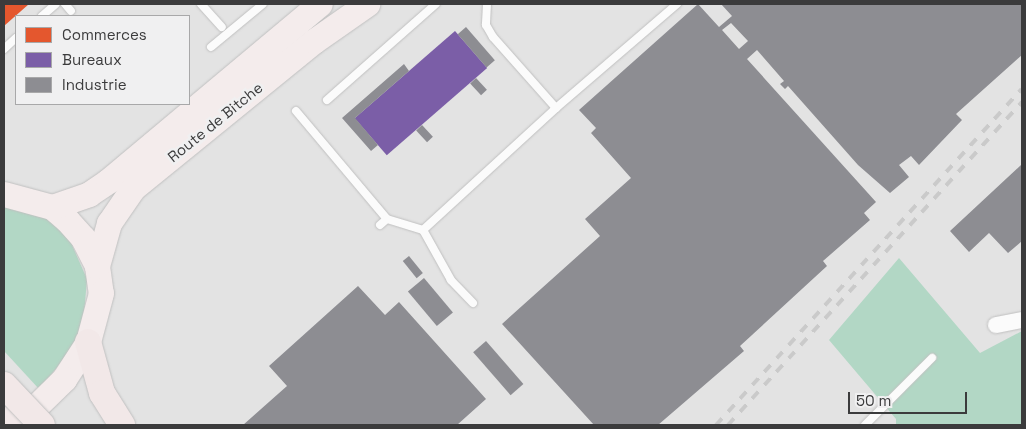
<!DOCTYPE html>
<html>
<head>
<meta charset="utf-8">
<style>
	body { margin:0 }
	#map { position:relative; width:1026px; height:429px; overflow:hidden; background:#e3e3e3; font-family:"Space Grotesk",sans-serif }
	div>[style] { position:absolute }
	.green>* { inset:0; background:#b2d7c5 }
	.shops>* { inset:0; background:#e4572e }
	.offices>* { inset:0; background:#7b5ea7; transform-origin:0 0 }
	.industry>* { inset:0; background:#8d8d92; transform-origin:0 0 }
	.roads { filter:drop-shadow(0 0 1px #c0c0c0) drop-shadow(0 0 1px #c0c0c0) }
	.service>* { height:8px; margin:-4px; padding:0 4px; transform-origin:4px; border-radius:4px; background:#fbfbfb }
	.minor>* { height:16px; margin:-8px; padding:0 8px; transform-origin:8px; border-radius:8px; background:#fbfbfb }
	.primary>* { height:25px; margin:-12.5px; padding:0 12.5px; transform-origin:12.5px; border-radius:12.5px; background:#f4ecec }
	.trunk>* { height:26px; margin:-13px; padding:0 13px; transform-origin:13px; border-radius:13px; background:#f2e8e8 }
	.rail>* { height:4px; margin-top:-2px; transform-origin:0; background:repeating-linear-gradient(90deg,#cacaca 0 9px,transparent 0 18px) }
	.bridges { filter:drop-shadow(0 0 1px #bfbfbf) drop-shadow(0 0 1px #bfbfbf) }
	.trunk-bridge>* { height:26px; margin:-13px; padding:0 13px; transform-origin:13px; border-radius:13px; background:#f2e8e8 }
	span { translate:-50% -50%; white-space:nowrap; text-align:center; line-height:1.15; -webkit-text-stroke:5px #f0f0f1; paint-order:stroke }
	.street-label { font-size:15px; color:#3b3b3c }
	.frame { position:absolute; inset:0; border:5px solid #3b3b3c; pointer-events:none }
	.legend { position:absolute; left:15px; top:15px; width:175px; height:90px; box-sizing:border-box; background:#f0f0f1; border:1px solid #a8a8a9; margin:0; padding:6px 9px; list-style:none; font-size:15px; color:#3b3b3c }
	.legend li { display:flex; align-items:center; gap:10px; height:25px }
	.legend b { width:25px; border:1px solid #a8a8a9 }
	.scale { position:absolute; left:848px; top:392px; width:119px; height:22px; box-sizing:border-box; border:2px solid #3b3b3c; border-top:0; padding-left:6px; font-size:15px; line-height:18px; white-space:nowrap; color:#3b3b3c; -webkit-text-stroke:4px #f0f0f1; paint-order:stroke }
</style>
</head>
<body>
<div id="map">
	<div class="green">
		<i style="clip-path:polygon(4px 203px,50px 219px,69px 238px,87px 279px,83px 327px,69px 353px,39px 389px,4px 351px)"></i>
		<i style="clip-path:polygon(899px 258px,980px 353px,1022px 331px,1022px 425px,896px 425px,896px 419px,829px 340px)"></i>
	</div>
	<div class="shops">
		<i style="clip-path:polygon(4px 4px,29px 4px,4px 26px)"></i>
	</div>
	<div class="offices">
		<i style="left:455px;top:31px;width:49px;height:133px;rotate:49deg"></i>
	</div>
	<div class="industry">
		<i style="clip-path:polygon(evenodd,698px 4px,719px 27px,732px 16px,721px 4px,1022px 4px,1022px 55px,956px 114px,962px 120px,919px 165px,911px 156px,899px 165px,909px 177px,890px 193px,858px 165px,788px 86px,785px 89px,780px 84px,784px 81px,757px 50px,747px 59px,876px 202px,864px 213px,870px 220px,823px 261px,827px 266px,740px 346px,744px 351px,658px 425px,594px 425px,502px 324px,600px 236px,585px 219px,631px 178px,591px 133px,596px 128px,579px 110px,698px 4px,731px 23px,748px 41px,739px 49px,722px 30px,731px 23px)"></i>
		<i style="left:466px;top:27px;width:44px;height:11px;rotate:49deg"></i>
		<i style="clip-path:polygon(404px 64px,409px 71px,355px 118px,378px 145px,371px 151px,342px 118px)"></i>
		<i style="left:476px;top:78px;width:16px;height:8px;rotate:47deg"></i>
		<i style="left:422px;top:125px;width:16px;height:8px;rotate:47deg"></i>
		<i style="clip-path:polygon(1021px 165px,1022px 241px,1008px 253px,989px 233px,969px 252px,950px 231px)"></i>
		<i style="left:409px;top:256px;width:22px;height:8px;rotate:51deg"></i>
		<i style="left:424px;top:278px;width:45px;height:21px;rotate:50deg"></i>
		<i style="clip-path:polygon(358px 286px,385px 315px,399px 302px,486px 399px,457px 425px,243px 425px,287px 386px,269px 366px)"></i>
		<i style="left:486px;top:341px;width:57px;height:17px;rotate:49deg"></i>
	</div>
	<div class="roads">
		<div class="service">
			<i style="left:65px;top:4px;width:9px;rotate:49deg"></i>
			<i style="left:201px;top:4px;width:31px;rotate:48deg"></i>
			<i style="left:487px;top:4px;width:21px;rotate:93deg"></i>
			<i style="left:486px;top:25px;width:14px;rotate:60deg"></i>
			<i style="left:493px;top:37px;width:95px;rotate:48.4deg"></i>
			<i style="left:556px;top:108px;width:160px;rotate:-40.7deg"></i>
			<i style="left:42px;top:16px;width:18px;rotate:-41deg"></i>
			<i style="left:211px;top:47px;width:67px;rotate:-39.6deg"></i>
			<i style="left:4px;top:49px;width:16px;rotate:-43deg"></i>
			<i style="left:327px;top:100px;width:145px;rotate:-41.4deg"></i>
			<i style="left:296px;top:111px;width:141px;rotate:49.9deg"></i>
			<i style="left:380px;top:225px;width:9px;rotate:-41deg"></i>
			<i style="left:387px;top:219px;width:38px;rotate:17deg"></i>
			<i style="left:473px;top:303px;width:32px;rotate:-134deg"></i>
			<i style="left:451px;top:280px;width:57px;rotate:-119.2deg"></i>
			<i style="left:423px;top:230px;width:180px;rotate:-42.5deg"></i>
			<i style="left:865px;top:425px;width:95px;rotate:-45deg"></i>
		</div>
		<div class="minor">
			<i style="left:996px;top:325px;width:26px;rotate:-11deg"></i>
		</div>
		<div class="primary">
			<i style="left:4px;top:194px;width:50px;rotate:15.2deg"></i>
			<i style="left:52px;top:207px;width:20px;rotate:41deg"></i>
			<i style="left:67px;top:220px;width:24px;rotate:48deg"></i>
			<i style="left:83px;top:238px;width:31px;rotate:63deg"></i>
			<i style="left:97px;top:266px;width:27px;rotate:82deg"></i>
			<i style="left:101px;top:293px;width:51px;rotate:104.9deg"></i>
			<i style="left:88px;top:342px;width:44px;rotate:123deg"></i>
			<i style="left:64px;top:379px;width:66px;rotate:135.6deg"></i>
			<i style="left:52px;top:207px;width:39px;rotate:-19deg"></i>
			<i style="left:89px;top:194px;width:23px;rotate:-34deg"></i>
			<i style="left:108px;top:181px;width:276px;rotate:-39.9deg"></i>
			<i style="left:97px;top:266px;width:45px;rotate:-74.4deg"></i>
			<i style="left:109px;top:223px;width:42px;rotate:-55.6deg"></i>
			<i style="left:133px;top:188px;width:233px;rotate:-39.1deg"></i>
			<i style="left:314px;top:41px;width:65px;rotate:-34.9deg"></i>
		</div>
		<div class="trunk">
			<i style="left:88px;top:342px;width:53px;rotate:74.6deg"></i>
			<i style="left:102px;top:393px;width:38px;rotate:58deg"></i>
			<i style="left:4px;top:420px;width:7px;rotate:45deg"></i>
		</div>
	</div>
	<div class="rail">
		<i style="left:716px;top:425px;width:454px;rotate:-47.7deg"></i>
		<i style="left:728px;top:425px;width:437px;rotate:-47.7deg"></i>
	</div>
	<div class="bridges">
		<div class="trunk-bridge">
			<i style="left:4px;top:385px;width:55px;rotate:46.5deg"></i>
		</div>
	</div>
	<div class="street-label">
		<span style="left:215px;top:122px;rotate:-39deg">Route de Bitche</span>
	</div>
	<div class="frame"></div>
	<ul class="legend">
	<li><b style="height:14px;background:#e4572e"></b>Commerces</li>
	<li><b style="height:14px;background:#7b5ea7"></b>Bureaux</li>
	<li><b style="height:14px;background:#8d8d92"></b>Industrie</li>
	</ul>
	<div class="scale">50 m</div>
</div>
</body>
</html>
